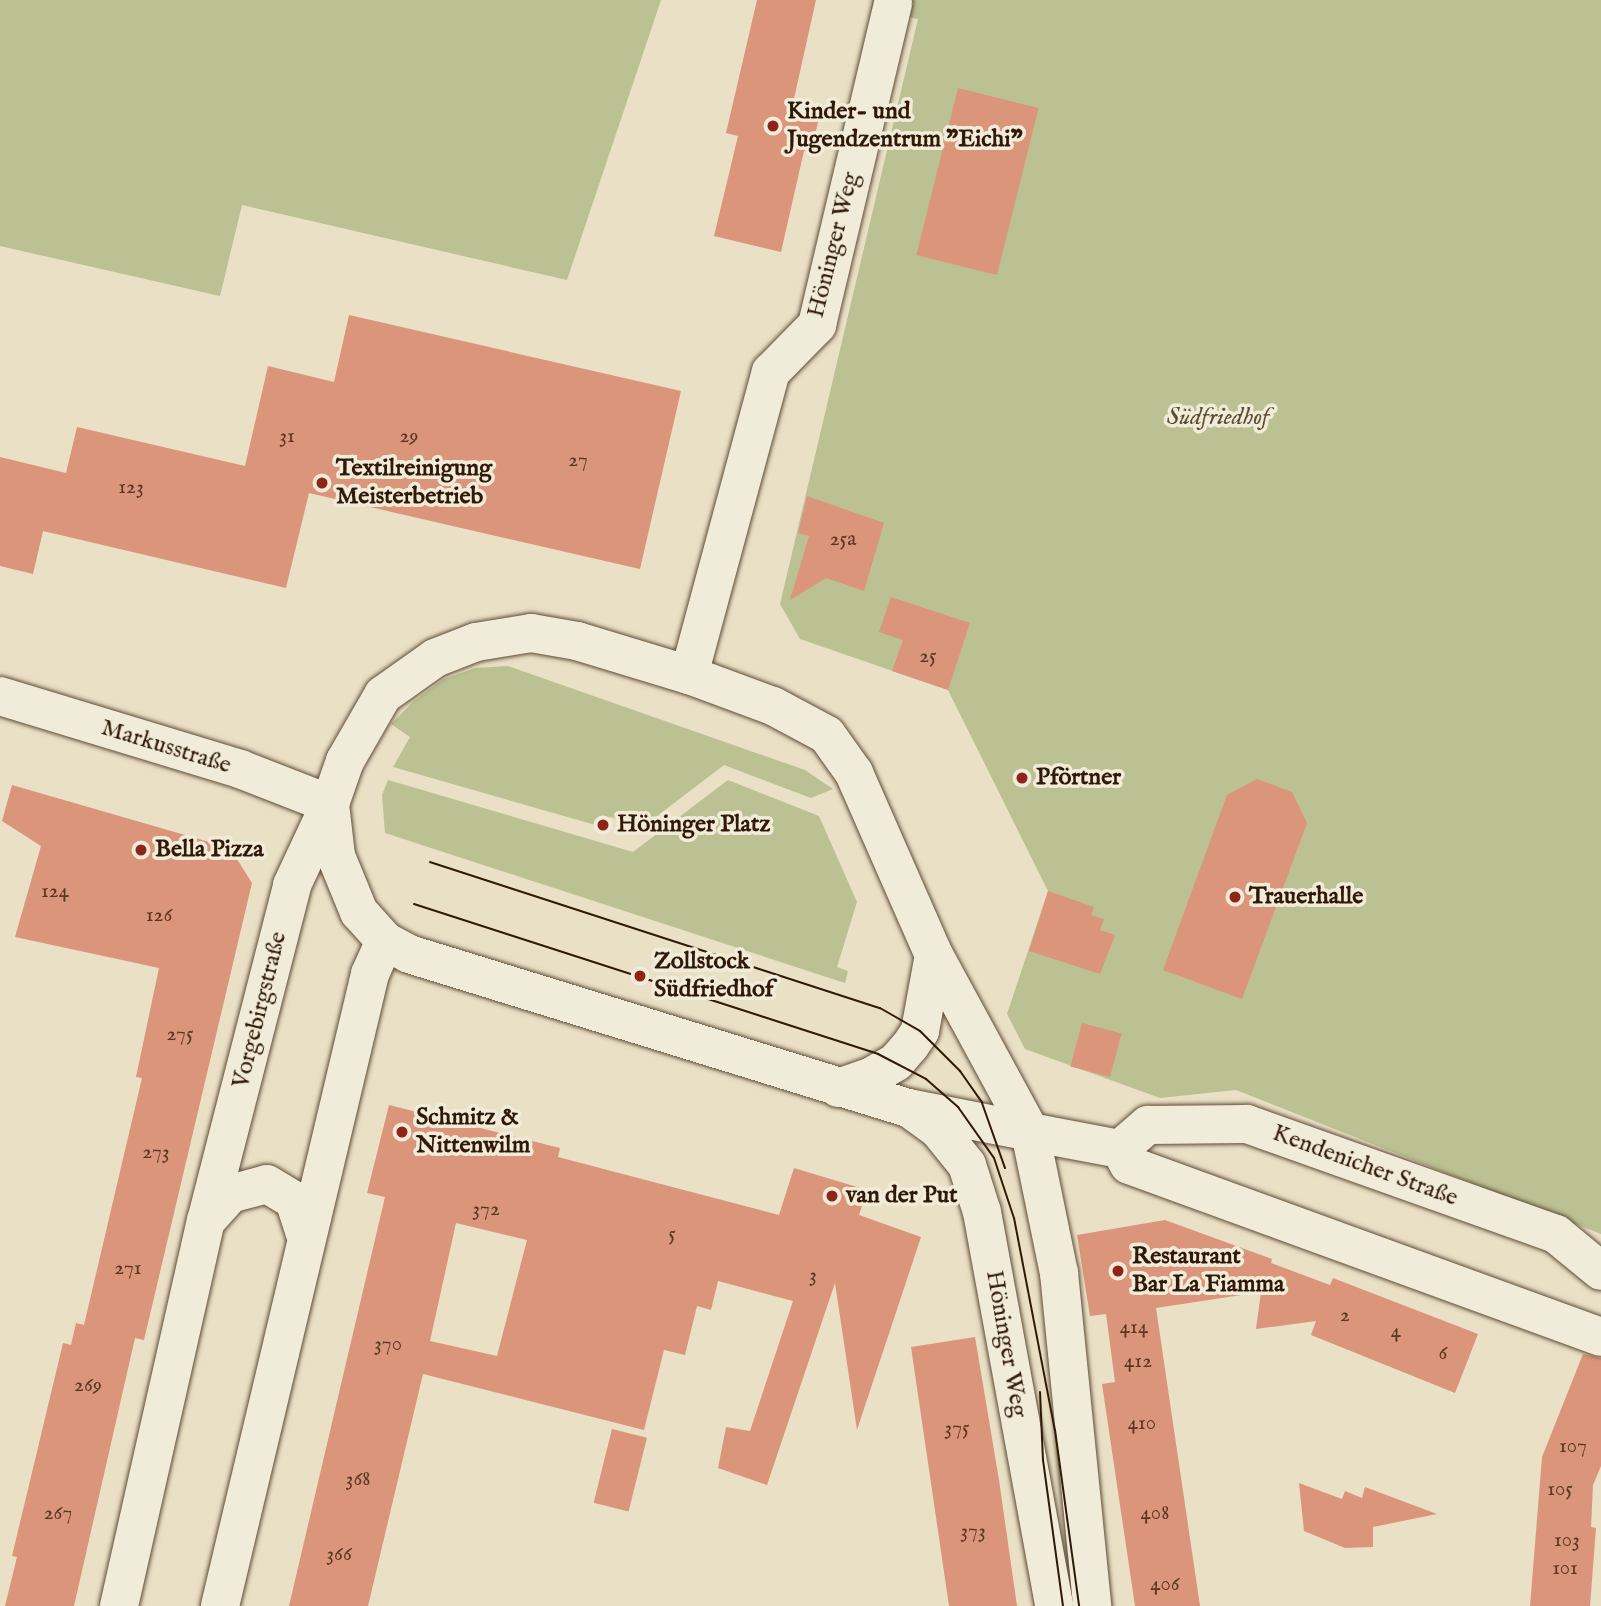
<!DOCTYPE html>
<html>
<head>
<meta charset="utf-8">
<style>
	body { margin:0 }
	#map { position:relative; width:1601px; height:1606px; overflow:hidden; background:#e9e0c6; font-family:"IM FELL English",serif }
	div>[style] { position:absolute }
	.green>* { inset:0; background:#bbc192 }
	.building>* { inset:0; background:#da957a; transform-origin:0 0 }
	.roads { filter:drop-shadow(0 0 2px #5f4b36) drop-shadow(0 0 2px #5f4b36) }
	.minor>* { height:38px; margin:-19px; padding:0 19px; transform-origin:19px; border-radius:19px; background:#f1ebda }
	.tertiary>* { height:38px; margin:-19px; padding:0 19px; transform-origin:19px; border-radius:19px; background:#f1ebda }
	.tram>* { height:2px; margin:-1px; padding:0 1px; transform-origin:1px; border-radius:1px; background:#311906 }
	.dots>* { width:19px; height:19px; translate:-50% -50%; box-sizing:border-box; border:4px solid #f1ebda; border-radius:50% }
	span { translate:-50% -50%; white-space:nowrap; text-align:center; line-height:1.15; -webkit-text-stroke:7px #f1ebda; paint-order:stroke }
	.number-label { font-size:21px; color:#5b3823 }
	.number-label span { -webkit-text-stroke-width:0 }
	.poi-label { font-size:24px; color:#311906; font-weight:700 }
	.left { translate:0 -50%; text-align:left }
	.street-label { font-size:24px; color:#311906 }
	.park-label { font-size:24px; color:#5a4b30; font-style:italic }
</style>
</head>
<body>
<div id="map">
	<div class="green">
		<i style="clip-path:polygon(0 0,661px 0,567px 280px,242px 205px,220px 296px,0 246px)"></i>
		<i style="clip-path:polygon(873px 0,1601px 0,1601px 1234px,1236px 1090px,1160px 1098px,1025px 1049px,1007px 1014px,1048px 891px,948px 690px,800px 639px,780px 604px,918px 19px,871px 9px)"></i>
		<i style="clip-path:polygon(508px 666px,805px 770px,833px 789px,811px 798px,724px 765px,644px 826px,610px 817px,599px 826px,393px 767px,410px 737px,391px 724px,415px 700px,444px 679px,475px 668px)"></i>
		<i style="clip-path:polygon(388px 780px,633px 852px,728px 780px,819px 816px,857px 902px,837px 967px,848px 971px,845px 983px,385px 833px,382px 795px)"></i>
	</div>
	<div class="building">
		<i style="clip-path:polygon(757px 0,816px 0,791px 112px,819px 118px,811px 152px,804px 151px,781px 252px,714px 236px,738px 136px,726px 133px)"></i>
		<i style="left:958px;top:88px;width:83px;height:172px;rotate:14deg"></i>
		<i style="clip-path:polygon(349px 315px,681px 391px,640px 569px,309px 493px,286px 588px,43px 531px,33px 574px,0 566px,0 457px,66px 473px,77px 427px,245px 466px,268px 366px,334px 382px)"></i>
		<i style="clip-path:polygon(807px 496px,884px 523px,864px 591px,826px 578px,790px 600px,809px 536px,798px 533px)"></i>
		<i style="clip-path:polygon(891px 597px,970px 623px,948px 690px,892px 671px,903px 640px,879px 632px)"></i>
		<i style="clip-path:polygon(1257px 779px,1292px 792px,1307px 823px,1242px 999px,1163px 970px,1227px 795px)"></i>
		<i style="clip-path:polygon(12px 785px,230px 848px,252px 883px,144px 1340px,135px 1338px,74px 1606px,5px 1606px,17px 1557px,12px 1556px,63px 1343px,71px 1345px,76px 1323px,84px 1325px,142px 1078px,136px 1077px,159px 968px,15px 937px,41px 846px,2px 821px)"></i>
		<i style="clip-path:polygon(1048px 891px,1094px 907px,1091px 915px,1104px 919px,1100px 930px,1115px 935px,1100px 974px,1029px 951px)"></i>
		<i style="left:1082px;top:1023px;width:41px;height:45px;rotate:15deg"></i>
		<i style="clip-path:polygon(evenodd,389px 1105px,560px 1148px,558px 1157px,779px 1215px,794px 1168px,867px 1190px,859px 1215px,921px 1237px,857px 1430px,835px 1283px,767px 1485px,718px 1468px,726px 1427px,750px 1431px,793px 1301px,718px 1281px,711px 1310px,697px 1306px,685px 1355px,664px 1350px,644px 1430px,423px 1374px,368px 1606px,289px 1606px,385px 1197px,367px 1193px,389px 1105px,456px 1223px,527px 1240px,497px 1356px,430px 1341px,456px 1223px)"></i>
		<i style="clip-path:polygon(1165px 1220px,1272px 1259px,1271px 1263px,1330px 1285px,1333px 1278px,1478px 1334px,1455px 1393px,1311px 1335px,1316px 1321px,1256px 1329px,1261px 1292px,1156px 1308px,1200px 1606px,1135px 1606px,1102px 1384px,1115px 1382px,1106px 1314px,1090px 1316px,1077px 1235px)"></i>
		<i style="clip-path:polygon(975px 1337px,999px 1480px,1017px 1606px,949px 1606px,911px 1347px)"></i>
		<i style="clip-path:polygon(1583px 1354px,1601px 1358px,1601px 1466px,1593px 1485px,1591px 1527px,1596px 1528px,1590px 1606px,1530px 1606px,1542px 1457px)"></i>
		<i style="left:612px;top:1429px;width:36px;height:76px;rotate:14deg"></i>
		<i style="clip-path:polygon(1299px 1483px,1342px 1499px,1345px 1491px,1362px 1498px,1365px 1487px,1437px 1514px,1373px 1527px,1373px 1547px,1345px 1548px,1304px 1531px)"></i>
	</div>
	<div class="roads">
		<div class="minor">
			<i style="left:689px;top:675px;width:314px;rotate:-74.9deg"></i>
			<i style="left:771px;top:372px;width:66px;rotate:-45.6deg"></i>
			<i style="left:817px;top:325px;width:331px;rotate:-76.7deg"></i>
			<i style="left:1030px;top:1132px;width:92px;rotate:10.7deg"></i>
			<i style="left:1120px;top:1149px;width:37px;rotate:-41deg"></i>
			<i style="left:1148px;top:1125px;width:99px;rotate:-0.6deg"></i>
			<i style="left:1247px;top:1124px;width:328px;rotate:19.6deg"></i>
			<i style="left:1556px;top:1234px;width:58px;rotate:39.4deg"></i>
			<i style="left:1120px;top:1149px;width:18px;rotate:61deg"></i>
			<i style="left:1129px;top:1165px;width:502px;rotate:20.02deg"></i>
		</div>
		<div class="tertiary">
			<i style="left:0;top:696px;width:251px;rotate:16.9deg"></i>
			<i style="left:240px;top:769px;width:97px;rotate:21.3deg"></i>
			<i style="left:330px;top:804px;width:52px;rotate:83.4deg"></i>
			<i style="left:336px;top:856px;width:61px;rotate:67.7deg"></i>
			<i style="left:359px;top:912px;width:39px;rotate:48deg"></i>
			<i style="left:385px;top:941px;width:27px;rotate:28deg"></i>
			<i style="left:409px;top:954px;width:522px;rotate:17.15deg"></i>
			<i style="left:908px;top:1108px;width:124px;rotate:11.1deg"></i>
			<i style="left:838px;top:1088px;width:36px;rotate:-19deg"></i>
			<i style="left:872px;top:1076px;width:28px;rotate:-30deg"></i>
			<i style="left:896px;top:1062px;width:21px;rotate:-49deg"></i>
			<i style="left:910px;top:1046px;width:18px;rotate:-56deg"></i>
			<i style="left:920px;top:1031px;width:77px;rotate:-79.6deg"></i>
			<i style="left:910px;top:1109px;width:34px;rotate:36deg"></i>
			<i style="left:938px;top:1129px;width:46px;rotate:51.1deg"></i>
			<i style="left:967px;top:1165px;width:49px;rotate:72.3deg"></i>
			<i style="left:982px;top:1212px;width:401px;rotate:79.6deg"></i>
			<i style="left:206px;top:1221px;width:36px;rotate:-48deg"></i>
			<i style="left:230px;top:1194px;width:38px;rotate:-15deg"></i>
			<i style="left:267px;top:1184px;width:31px;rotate:31deg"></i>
			<i style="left:294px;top:1200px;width:38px;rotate:72deg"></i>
			<i style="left:119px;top:1606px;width:395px;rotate:-77.3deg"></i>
			<i style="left:206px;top:1221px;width:347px;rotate:-75.6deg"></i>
			<i style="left:292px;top:885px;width:89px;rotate:-64.9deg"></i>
			<i style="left:330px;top:804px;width:46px;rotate:-70.8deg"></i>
			<i style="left:345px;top:761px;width:76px;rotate:-60.1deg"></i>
			<i style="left:383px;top:695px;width:64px;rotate:-35.4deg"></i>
			<i style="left:435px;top:658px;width:44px;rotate:-21.3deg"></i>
			<i style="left:476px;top:642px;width:56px;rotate:-9.3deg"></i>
			<i style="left:531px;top:633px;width:47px;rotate:9.9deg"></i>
			<i style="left:577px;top:641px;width:117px;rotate:16.9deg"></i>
			<i style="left:689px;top:675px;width:90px;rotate:20.3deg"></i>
			<i style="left:773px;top:706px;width:61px;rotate:28.2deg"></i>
			<i style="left:827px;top:735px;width:47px;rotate:54.6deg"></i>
			<i style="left:854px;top:773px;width:199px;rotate:66.3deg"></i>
			<i style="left:934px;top:955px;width:201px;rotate:61.5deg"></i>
			<i style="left:1030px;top:1132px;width:144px;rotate:78.4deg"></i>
			<i style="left:1059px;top:1273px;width:335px;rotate:84.3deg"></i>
			<i style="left:220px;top:1606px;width:650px;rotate:-76.65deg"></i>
			<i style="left:370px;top:974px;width:36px;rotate:-66deg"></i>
		</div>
	</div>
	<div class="tram">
		<i style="left:430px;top:862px;width:473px;rotate:18deg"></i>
		<i style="left:880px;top:1008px;width:46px;rotate:29.9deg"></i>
		<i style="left:920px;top:1031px;width:57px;rotate:45deg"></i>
		<i style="left:960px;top:1071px;width:39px;rotate:55deg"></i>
		<i style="left:982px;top:1103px;width:69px;rotate:70.5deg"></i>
		<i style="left:414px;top:904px;width:488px;rotate:17.9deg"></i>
		<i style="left:878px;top:1054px;width:54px;rotate:27.5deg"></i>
		<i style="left:926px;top:1079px;width:43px;rotate:41.2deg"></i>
		<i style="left:958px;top:1107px;width:62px;rotate:54.8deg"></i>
		<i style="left:994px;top:1158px;width:63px;rotate:71.6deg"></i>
		<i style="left:1014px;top:1218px;width:216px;rotate:79.1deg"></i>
		<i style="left:1055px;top:1430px;width:178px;rotate:82.2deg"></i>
		<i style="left:1040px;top:1392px;width:68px;rotate:87.5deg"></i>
		<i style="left:1043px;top:1460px;width:147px;rotate:82.2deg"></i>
	</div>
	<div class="dots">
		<i style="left:773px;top:126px;background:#8f2418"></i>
		<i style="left:322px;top:483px;background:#8f2418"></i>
		<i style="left:1022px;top:778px;background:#8f2418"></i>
		<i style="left:603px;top:825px;background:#8f2418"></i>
		<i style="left:141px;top:850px;background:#8f2418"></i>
		<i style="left:1235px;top:897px;background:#8f2418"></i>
		<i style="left:640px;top:976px;background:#8f2418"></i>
		<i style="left:402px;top:1132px;background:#8f2418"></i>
		<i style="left:832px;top:1196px;background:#8f2418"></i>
		<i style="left:1118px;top:1271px;background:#8f2418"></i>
	</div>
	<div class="number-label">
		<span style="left:287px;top:437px">31</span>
		<span style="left:409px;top:437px">29</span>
		<span style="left:578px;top:461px">27</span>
		<span style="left:131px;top:488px">123</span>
		<span style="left:843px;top:540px">25a</span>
		<span style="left:928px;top:657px">25</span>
		<span style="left:55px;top:892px">124</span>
		<span style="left:159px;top:916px">126</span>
		<span style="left:180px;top:1035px">275</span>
		<span style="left:156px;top:1153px">273</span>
		<span style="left:486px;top:1210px">372</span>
		<span style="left:672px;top:1235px">5</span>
		<span style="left:128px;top:1269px">271</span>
		<span style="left:813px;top:1276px">3</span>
		<span style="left:1345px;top:1316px">2</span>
		<span style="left:1134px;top:1328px">414</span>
		<span style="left:1396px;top:1332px">4</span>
		<span style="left:388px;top:1345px">370</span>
		<span style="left:1443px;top:1354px">6</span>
		<span style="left:1138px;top:1362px">412</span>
		<span style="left:88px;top:1386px">269</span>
		<span style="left:1142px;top:1424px">410</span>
		<span style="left:957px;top:1429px">375</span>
		<span style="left:1573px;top:1447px">107</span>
		<span style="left:358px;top:1480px">368</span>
		<span style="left:1560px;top:1490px">105</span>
		<span style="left:58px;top:1514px">267</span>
		<span style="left:1155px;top:1514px">408</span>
		<span style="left:973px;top:1532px">373</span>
		<span style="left:1567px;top:1541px">103</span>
		<span style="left:339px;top:1555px">366</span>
		<span style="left:1565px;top:1569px">101</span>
		<span style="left:1165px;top:1585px">406</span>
	</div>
	<div class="poi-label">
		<span class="left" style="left:787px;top:126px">Kinder- und<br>Jugendzentrum "Eichi"</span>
		<span class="left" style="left:336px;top:483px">Textilreinigung<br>Meisterbetrieb</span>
		<span class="left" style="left:1036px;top:778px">Pförtner</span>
		<span class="left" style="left:617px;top:825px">Höninger Platz</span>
		<span class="left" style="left:155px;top:850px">Bella Pizza</span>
		<span class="left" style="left:1249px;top:897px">Trauerhalle</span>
		<span class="left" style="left:654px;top:976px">Zollstock<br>Südfriedhof</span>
		<span class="left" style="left:416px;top:1132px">Schmitz &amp;<br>Nittenwilm</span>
		<span class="left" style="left:846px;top:1196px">van der Put</span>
		<span class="left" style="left:1132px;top:1271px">Restaurant<br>Bar La Fiamma</span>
	</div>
	<div class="street-label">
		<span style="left:834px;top:245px;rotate:-76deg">Höninger Weg</span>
		<span style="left:166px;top:747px;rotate:17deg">Markusstraße</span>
		<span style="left:260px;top:1010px;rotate:-76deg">Vorgebirgstraße</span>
		<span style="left:1365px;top:1166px;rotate:20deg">Kendenicher Straße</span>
		<span style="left:1006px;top:1344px;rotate:80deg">Höninger Weg</span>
	</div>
	<div class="park-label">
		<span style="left:1218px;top:418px">Südfriedhof</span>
	</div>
</div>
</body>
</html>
